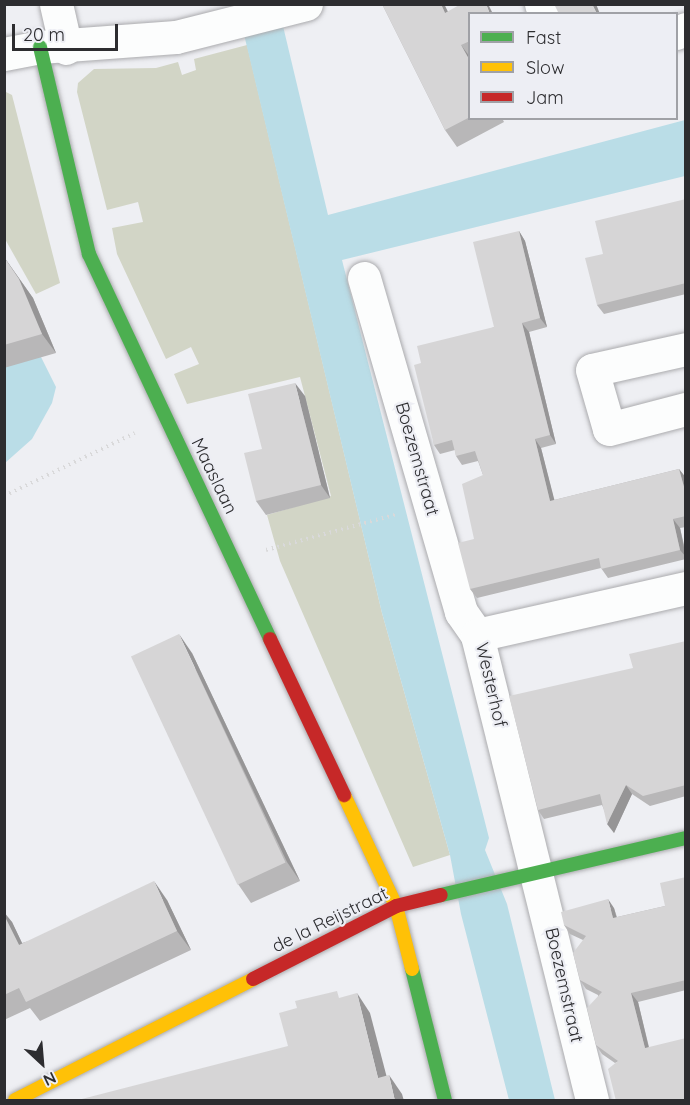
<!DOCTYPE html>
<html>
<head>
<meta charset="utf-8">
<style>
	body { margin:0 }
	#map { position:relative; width:690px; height:1105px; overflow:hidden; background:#eeeff3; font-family:Quicksand,sans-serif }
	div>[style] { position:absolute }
	.green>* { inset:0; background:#d2d5c6 }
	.water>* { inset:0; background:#badde7 }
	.path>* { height:4px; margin-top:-2px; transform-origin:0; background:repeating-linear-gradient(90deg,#d9d9da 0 1.5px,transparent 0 6px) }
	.roads { filter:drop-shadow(0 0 2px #ababae) drop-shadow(0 0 2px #ababae) }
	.street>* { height:33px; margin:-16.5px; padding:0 16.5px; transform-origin:16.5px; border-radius:16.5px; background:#fcfdfd }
	.fast>* { height:14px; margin:-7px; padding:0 7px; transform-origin:7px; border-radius:7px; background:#4caf50 }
	.slow>* { height:14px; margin:-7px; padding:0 7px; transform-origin:7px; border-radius:7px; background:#ffc107 }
	.jam>* { height:14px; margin:-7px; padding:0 7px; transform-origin:7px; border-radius:7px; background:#c62828 }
	.wall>* { inset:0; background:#b8b7b8 }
	.shaded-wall>* { inset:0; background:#969596 }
	.building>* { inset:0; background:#d6d5d6; transform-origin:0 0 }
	span { translate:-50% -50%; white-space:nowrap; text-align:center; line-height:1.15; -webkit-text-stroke:4.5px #edeef4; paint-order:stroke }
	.street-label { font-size:18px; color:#2d2d30 }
	.frame { position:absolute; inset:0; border:6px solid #2d2d30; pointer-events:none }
	.legend { position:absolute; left:468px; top:12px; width:210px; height:108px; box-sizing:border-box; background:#edeef4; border:2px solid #a0a1a6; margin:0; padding:8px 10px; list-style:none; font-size:18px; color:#2d2d30 }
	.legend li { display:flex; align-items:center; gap:12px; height:30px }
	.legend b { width:30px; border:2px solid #a0a1a6 }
	.north { position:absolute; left:12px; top:1033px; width:60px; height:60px; -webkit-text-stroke:4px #edeef4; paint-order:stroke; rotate:154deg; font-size:16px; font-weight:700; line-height:24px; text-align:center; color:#2d2d30 }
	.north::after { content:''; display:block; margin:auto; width:21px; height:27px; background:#2d2d30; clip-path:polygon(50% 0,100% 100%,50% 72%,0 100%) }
	.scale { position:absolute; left:12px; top:24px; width:106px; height:27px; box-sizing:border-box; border:3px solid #2d2d30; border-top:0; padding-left:8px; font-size:18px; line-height:21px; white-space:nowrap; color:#2d2d30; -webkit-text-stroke:4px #edeef4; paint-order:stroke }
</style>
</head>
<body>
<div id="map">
	<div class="green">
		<i style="clip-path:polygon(247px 45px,382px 613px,450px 855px,413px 867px,280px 561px,267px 515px,331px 496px,300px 377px,187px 404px,174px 374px,199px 364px,191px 347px,166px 359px,117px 254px,112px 228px,143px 222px,138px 202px,107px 210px,77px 92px,78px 83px,94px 69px,156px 68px,178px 62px,182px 75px,196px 70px,194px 59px)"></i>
		<i style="clip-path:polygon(4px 91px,12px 95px,60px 283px,36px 294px,5px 239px)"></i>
	</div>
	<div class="water">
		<i style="clip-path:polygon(237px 5px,278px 5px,328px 215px,685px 120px,685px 176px,342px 260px,489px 838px,485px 850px,507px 904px,555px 1100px,509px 1100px,461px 914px,450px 855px,382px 613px)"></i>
		<i style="clip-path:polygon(34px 343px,56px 387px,52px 403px,32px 439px,5px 463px,4px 347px)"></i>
	</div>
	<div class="path">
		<i style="left:4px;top:496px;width:145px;rotate:-25.7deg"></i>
		<i style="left:266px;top:550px;width:137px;rotate:-15.3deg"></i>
	</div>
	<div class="roads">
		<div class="street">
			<i style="left:56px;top:4px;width:45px;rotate:77.2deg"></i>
			<i style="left:541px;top:4px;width:11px;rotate:68deg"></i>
			<i style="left:676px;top:33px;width:11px;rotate:-22deg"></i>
			<i style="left:4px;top:54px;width:37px;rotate:-11deg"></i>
			<i style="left:40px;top:47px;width:136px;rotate:-4.2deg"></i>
			<i style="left:176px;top:37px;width:134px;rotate:-14.2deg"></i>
			<i style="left:364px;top:278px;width:348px;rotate:73.8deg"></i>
			<i style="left:461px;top:612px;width:28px;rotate:55deg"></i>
			<i style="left:686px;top:349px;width:96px;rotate:167.4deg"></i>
			<i style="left:592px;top:370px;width:61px;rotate:73.9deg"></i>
			<i style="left:609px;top:429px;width:80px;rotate:-14.6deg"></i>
			<i style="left:592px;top:1100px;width:479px;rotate:-103.9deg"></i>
			<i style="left:477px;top:635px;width:214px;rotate:-12.7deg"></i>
		</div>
		<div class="fast">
			<i style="left:40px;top:47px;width:213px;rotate:76.7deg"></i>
			<i style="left:89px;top:254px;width:425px;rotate:64.8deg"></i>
			<i style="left:441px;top:895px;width:252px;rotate:-13.1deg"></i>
			<i style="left:412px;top:969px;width:135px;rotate:75.9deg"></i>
		</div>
		<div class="slow">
			<i style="left:344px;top:795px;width:123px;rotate:64.9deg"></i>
			<i style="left:396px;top:906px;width:65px;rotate:75.7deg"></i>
			<i style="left:15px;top:1100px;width:267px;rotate:-26.9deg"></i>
		</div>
		<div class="jam">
			<i style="left:270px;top:639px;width:173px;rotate:64.6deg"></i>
			<i style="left:253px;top:979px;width:161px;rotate:-27deg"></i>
			<i style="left:396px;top:906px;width:46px;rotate:-13.7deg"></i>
		</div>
	</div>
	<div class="wall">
		<i style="clip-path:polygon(382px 4px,444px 4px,448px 12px,492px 11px,470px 14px,470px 118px,502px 118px,504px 122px,457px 147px,445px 130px)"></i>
		<i style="clip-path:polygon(686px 199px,686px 294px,604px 314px,597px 305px,603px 254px)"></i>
		<i style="clip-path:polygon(519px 231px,525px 241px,547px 327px,529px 332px,556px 444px,541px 448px,554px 500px,679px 469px,686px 478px,686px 527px,680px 528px,686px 553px,686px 559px,608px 578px,601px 568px,477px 598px,470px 589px,474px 539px,483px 475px,478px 461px,462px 465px,456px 456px,455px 450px,440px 454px,434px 445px,421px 363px,494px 327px)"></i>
		<i style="clip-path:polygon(4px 257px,33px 298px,56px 353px,4px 368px)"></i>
		<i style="clip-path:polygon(305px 396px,330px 498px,266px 515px,256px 501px,262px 449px)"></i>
		<i style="clip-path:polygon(686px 641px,686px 796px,650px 806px,632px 794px,614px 833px,602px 805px,544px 819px,538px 810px)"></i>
		<i style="clip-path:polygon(192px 653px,300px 881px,251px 903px,238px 884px)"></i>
		<i style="clip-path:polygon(686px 877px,686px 990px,638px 1002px,649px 1047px,615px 1063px,602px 1054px,596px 1045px,598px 995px,586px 989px,580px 980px,583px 940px,570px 934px,564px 925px,614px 908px,617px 917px,665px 906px)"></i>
		<i style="clip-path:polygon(167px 900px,191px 950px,40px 1021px,30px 1008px,4px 1020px,4px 915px,12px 922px,22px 943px)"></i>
	</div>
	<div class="shaded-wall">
		<i style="clip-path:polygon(441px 4px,444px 4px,457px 30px,445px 13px)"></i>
		<i style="clip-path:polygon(486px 4px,488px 4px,493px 14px,490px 14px)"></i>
		<i style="clip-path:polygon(592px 4px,596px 4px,600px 14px,597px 14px)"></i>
		<i style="clip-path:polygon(461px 45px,470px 57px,470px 61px)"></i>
		<i style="clip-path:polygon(519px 231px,525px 241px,547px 327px,540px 318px)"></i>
		<i style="clip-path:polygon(4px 257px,33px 298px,56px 353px,42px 334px)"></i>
		<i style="clip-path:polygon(522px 323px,529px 332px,556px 444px,550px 435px)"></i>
		<i style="clip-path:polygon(295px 383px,305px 396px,330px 498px,321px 485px)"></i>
		<i style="clip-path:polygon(535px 439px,541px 448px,557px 510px,550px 501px)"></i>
		<i style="clip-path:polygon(679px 469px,686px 478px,686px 494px)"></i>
		<i style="clip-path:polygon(673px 519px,680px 528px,686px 557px,680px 550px)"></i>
		<i style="clip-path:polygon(179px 634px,192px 653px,300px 881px,287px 862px)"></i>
		<i style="clip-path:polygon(626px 785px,632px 794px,614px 833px,607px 824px)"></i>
		<i style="clip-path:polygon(154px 881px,167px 900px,191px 950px,177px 931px)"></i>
		<i style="clip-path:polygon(608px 899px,614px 908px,619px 927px,613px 918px)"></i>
		<i style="clip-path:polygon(4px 912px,12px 922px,32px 964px,19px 945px,4px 915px)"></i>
		<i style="clip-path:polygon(357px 993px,370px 1013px,392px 1097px,378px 1078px)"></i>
		<i style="clip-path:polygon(631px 993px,638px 1002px,651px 1057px,645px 1048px)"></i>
		<i style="clip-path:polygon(389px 1075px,402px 1094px,404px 1101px,395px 1101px)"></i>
	</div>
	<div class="building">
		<i style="clip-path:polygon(382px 4px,441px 4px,445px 13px,461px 4px,486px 4px,490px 14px,470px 14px,470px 41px,461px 45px,470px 61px,470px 117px,445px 130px)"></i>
		<i style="clip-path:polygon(554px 4px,592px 4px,597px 14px,559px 14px)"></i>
		<i style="clip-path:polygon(686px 199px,686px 283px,597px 305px,585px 258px,603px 254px,595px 221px)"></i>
		<i style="clip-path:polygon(519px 231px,540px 318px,522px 323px,550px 435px,535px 439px,550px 501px,679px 469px,686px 494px,686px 516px,673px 519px,680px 550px,601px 569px,599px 558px,470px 589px,458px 543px,474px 539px,462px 484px,483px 475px,475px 451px,456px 456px,452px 440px,434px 445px,414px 365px,421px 363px,417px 346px,494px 327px,473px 242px)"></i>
		<i style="clip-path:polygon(4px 257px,19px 279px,42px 334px,4px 345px)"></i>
		<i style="clip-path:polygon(295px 383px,321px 485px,256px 501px,244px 453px,262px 449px,248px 394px)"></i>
		<i style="left:179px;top:634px;width:252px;height:53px;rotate:65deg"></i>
		<i style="clip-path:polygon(686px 641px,686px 785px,643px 796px,626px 785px,607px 824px,600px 794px,538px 810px,509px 696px,633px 668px,629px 654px)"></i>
		<i style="clip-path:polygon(686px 877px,686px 980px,631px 993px,645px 1048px,686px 1038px,686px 1101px,616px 1101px,608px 1069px,618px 1061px,596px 1045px,587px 1008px,602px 992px,580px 980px,573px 953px,586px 936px,564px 925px,561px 912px,608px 899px,613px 918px,665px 906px,660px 883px)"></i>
		<i style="clip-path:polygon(154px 881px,177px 931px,26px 1002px,19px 988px,4px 995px,4px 915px,19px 945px)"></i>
		<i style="clip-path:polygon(337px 991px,339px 998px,357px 993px,378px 1078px,389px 1075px,395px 1101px,74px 1101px,288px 1046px,279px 1013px,297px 1008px,295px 1001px)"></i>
	</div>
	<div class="street-label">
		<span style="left:417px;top:459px;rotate:74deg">Boezemstraat</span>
		<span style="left:214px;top:476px;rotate:64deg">Maaslaan</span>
		<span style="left:491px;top:685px;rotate:77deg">Westerhof</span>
		<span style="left:330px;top:920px;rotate:-26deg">de la Reijstraat</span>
		<span style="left:564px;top:985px;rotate:77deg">Boezemstraat</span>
	</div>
	<div class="frame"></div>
	<ul class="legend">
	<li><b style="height:8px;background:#4caf50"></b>Fast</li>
	<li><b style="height:8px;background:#ffc107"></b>Slow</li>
	<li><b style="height:8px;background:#c62828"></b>Jam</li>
	</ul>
	<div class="north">N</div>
	<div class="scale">20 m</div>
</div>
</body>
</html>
